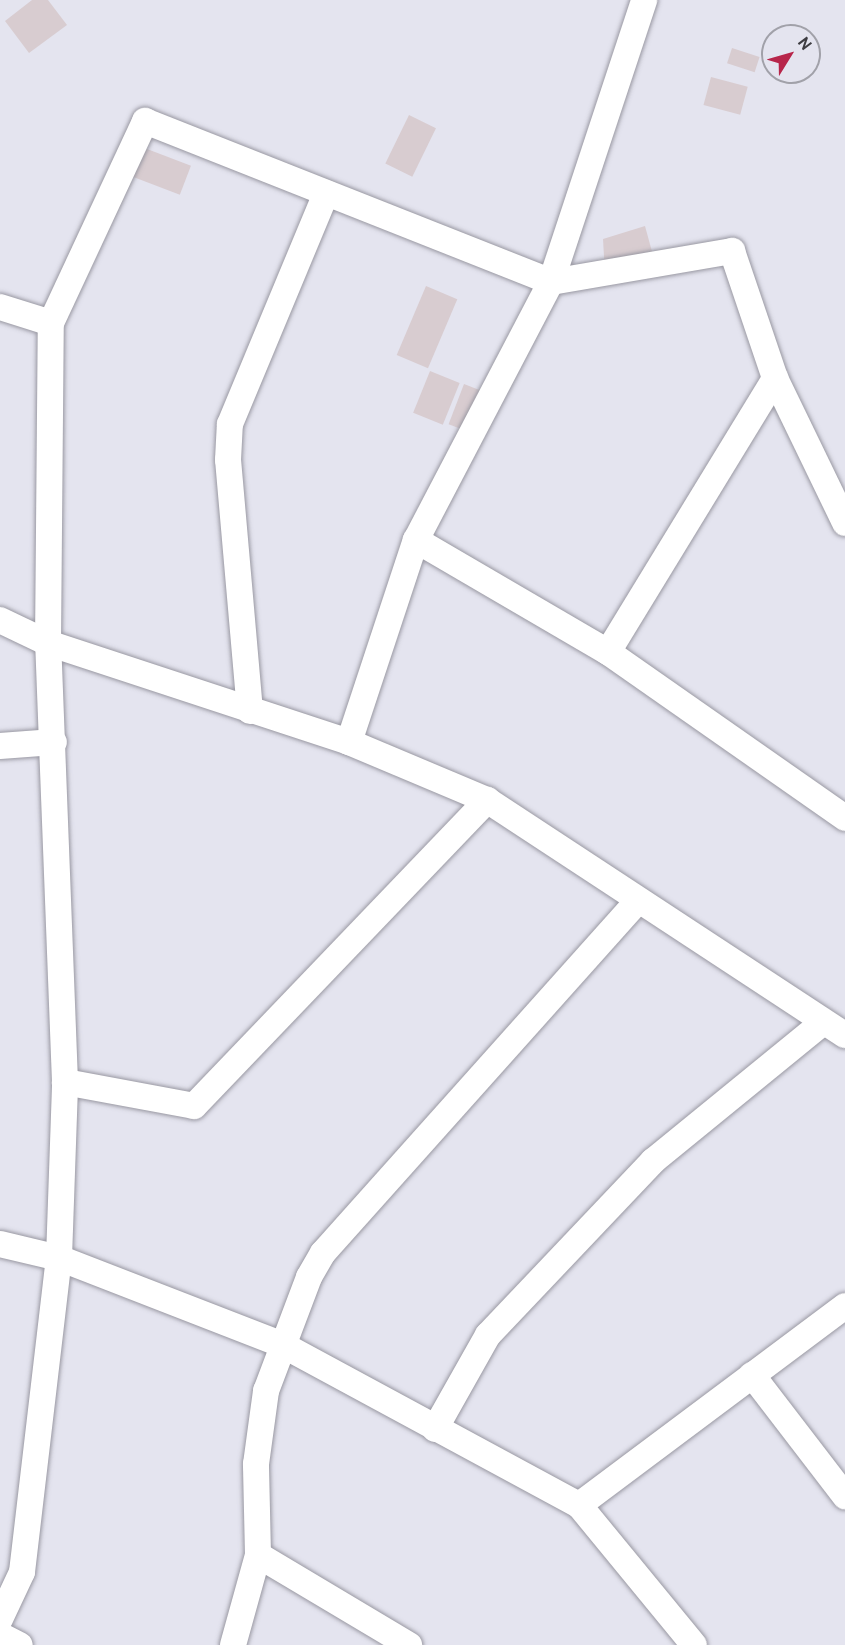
<!DOCTYPE html>
<html>
<head>
<meta charset="utf-8">
<style>
	body { margin:0 }
	#map { position:relative; width:845px; height:1645px; overflow:hidden; background:#e4e4ef; font-family:Overpass,sans-serif }
	div>[style] { position:absolute }
	.building>* { inset:0; background:#d8ccd0; transform-origin:0 0 }
	.roads { filter:drop-shadow(0 0 2px #9998a2) drop-shadow(0 0 2px #9998a2) }
	.minor>* { height:26px; margin:-13px; padding:0 13px; transform-origin:13px; border-radius:13px; background:#fff }
	span { translate:-50% -50%; white-space:nowrap; text-align:center; line-height:1.15; -webkit-text-stroke:5px #e4e4ef; paint-order:stroke }
	.north { position:absolute; left:761px; top:24px; width:60px; height:60px; box-sizing:border-box; background:#e4e4ef; border:2px solid #a1a1a9; border-radius:50%; rotate:53deg; font-size:16px; font-weight:700; line-height:24px; text-align:center; color:#3d3c41 }
	.north::after { content:''; display:block; margin:auto; width:21px; height:27px; background:#b7254a; clip-path:polygon(50% 0,100% 100%,50% 72%,0 100%) }
</style>
</head>
<body>
<div id="map">
	<div class="building">
		<i style="clip-path:polygon(32px 0,48px 0,67px 25px,29px 53px,5px 21px)"></i>
		<i style="left:732px;top:48px;width:29px;height:16px;rotate:18deg"></i>
		<i style="left:711px;top:77px;width:38px;height:29px;rotate:15deg"></i>
		<i style="left:409px;top:115px;width:30px;height:54px;rotate:26deg"></i>
		<i style="left:134px;top:144px;width:61px;height:31px;rotate:21deg"></i>
		<i style="clip-path:polygon(645px 226px,654px 259px,605px 274px,603px 239px)"></i>
		<i style="left:426px;top:286px;width:34px;height:75px;rotate:23deg"></i>
		<i style="left:430px;top:371px;width:32px;height:45px;rotate:22deg"></i>
		<i style="left:464px;top:384px;width:22px;height:43px;rotate:21deg"></i>
	</div>
	<div class="roads">
		<div class="minor">
			<i style="left:0;top:307px;width:53px;rotate:17.4deg"></i>
			<i style="left:416px;top:540px;width:222px;rotate:30.3deg"></i>
			<i style="left:608px;top:652px;width:289px;rotate:35deg"></i>
			<i style="left:0;top:620px;width:53px;rotate:25.6deg"></i>
			<i style="left:48px;top:643px;width:317px;rotate:18.2deg"></i>
			<i style="left:349px;top:742px;width:150px;rotate:22.8deg"></i>
			<i style="left:487px;top:800px;width:428px;rotate:33.3deg"></i>
			<i style="left:608px;top:652px;width:321px;rotate:-58.6deg"></i>
			<i style="left:250px;top:711px;width:252px;rotate:-95deg"></i>
			<i style="left:228px;top:460px;width:36px;rotate:-87deg"></i>
			<i style="left:230px;top:424px;width:250px;rotate:-67.4deg"></i>
			<i style="left:349px;top:742px;width:213px;rotate:-71.7deg"></i>
			<i style="left:416px;top:540px;width:291px;rotate:-62.4deg"></i>
			<i style="left:551px;top:282px;width:297px;rotate:-71.7deg"></i>
			<i style="left:0;top:746px;width:54px;rotate:-4.2deg"></i>
			<i style="left:65px;top:1082px;width:131px;rotate:10.5deg"></i>
			<i style="left:194px;top:1106px;width:424px;rotate:-46.2deg"></i>
			<i style="left:0;top:1244px;width:61px;rotate:13.3deg"></i>
			<i style="left:59px;top:1258px;width:238px;rotate:21.2deg"></i>
			<i style="left:281px;top:1344px;width:339px;rotate:28.4deg"></i>
			<i style="left:579px;top:1505px;width:181px;rotate:50.6deg"></i>
			<i style="left:752px;top:1375px;width:153px;rotate:52.5deg"></i>
			<i style="left:435px;top:1429px;width:108px;rotate:-60.6deg"></i>
			<i style="left:488px;top:1335px;width:240px;rotate:-46.5deg"></i>
			<i style="left:653px;top:1161px;width:218px;rotate:-39.2deg"></i>
			<i style="left:579px;top:1505px;width:332px;rotate:-36.8deg"></i>
			<i style="left:258px;top:1555px;width:176px;rotate:30.8deg"></i>
			<i style="left:0;top:1619px;width:52px;rotate:-64.9deg"></i>
			<i style="left:22px;top:1572px;width:316px;rotate:-83.3deg"></i>
			<i style="left:59px;top:1258px;width:176px;rotate:-88deg"></i>
			<i style="left:65px;top:1082px;width:439px;rotate:-92.2deg"></i>
			<i style="left:48px;top:643px;width:320px;rotate:-89.5deg"></i>
			<i style="left:51px;top:323px;width:223px;rotate:-65deg"></i>
			<i style="left:145px;top:121px;width:437px;rotate:21.6deg"></i>
			<i style="left:551px;top:282px;width:184px;rotate:-9.7deg"></i>
			<i style="left:732px;top:251px;width:134px;rotate:71.3deg"></i>
			<i style="left:775px;top:378px;width:161px;rotate:64.2deg"></i>
			<i style="left:0;top:1635px;width:22px;rotate:27deg"></i>
			<i style="left:233px;top:1645px;width:93px;rotate:-74.5deg"></i>
			<i style="left:258px;top:1555px;width:91px;rotate:-91.3deg"></i>
			<i style="left:256px;top:1464px;width:74px;rotate:-82.2deg"></i>
			<i style="left:266px;top:1391px;width:122px;rotate:-69.3deg"></i>
			<i style="left:309px;top:1277px;width:28px;rotate:-60deg"></i>
			<i style="left:323px;top:1253px;width:471px;rotate:-48.2deg"></i>
		</div>
	</div>
	<div class="north">N</div>
</div>
</body>
</html>
